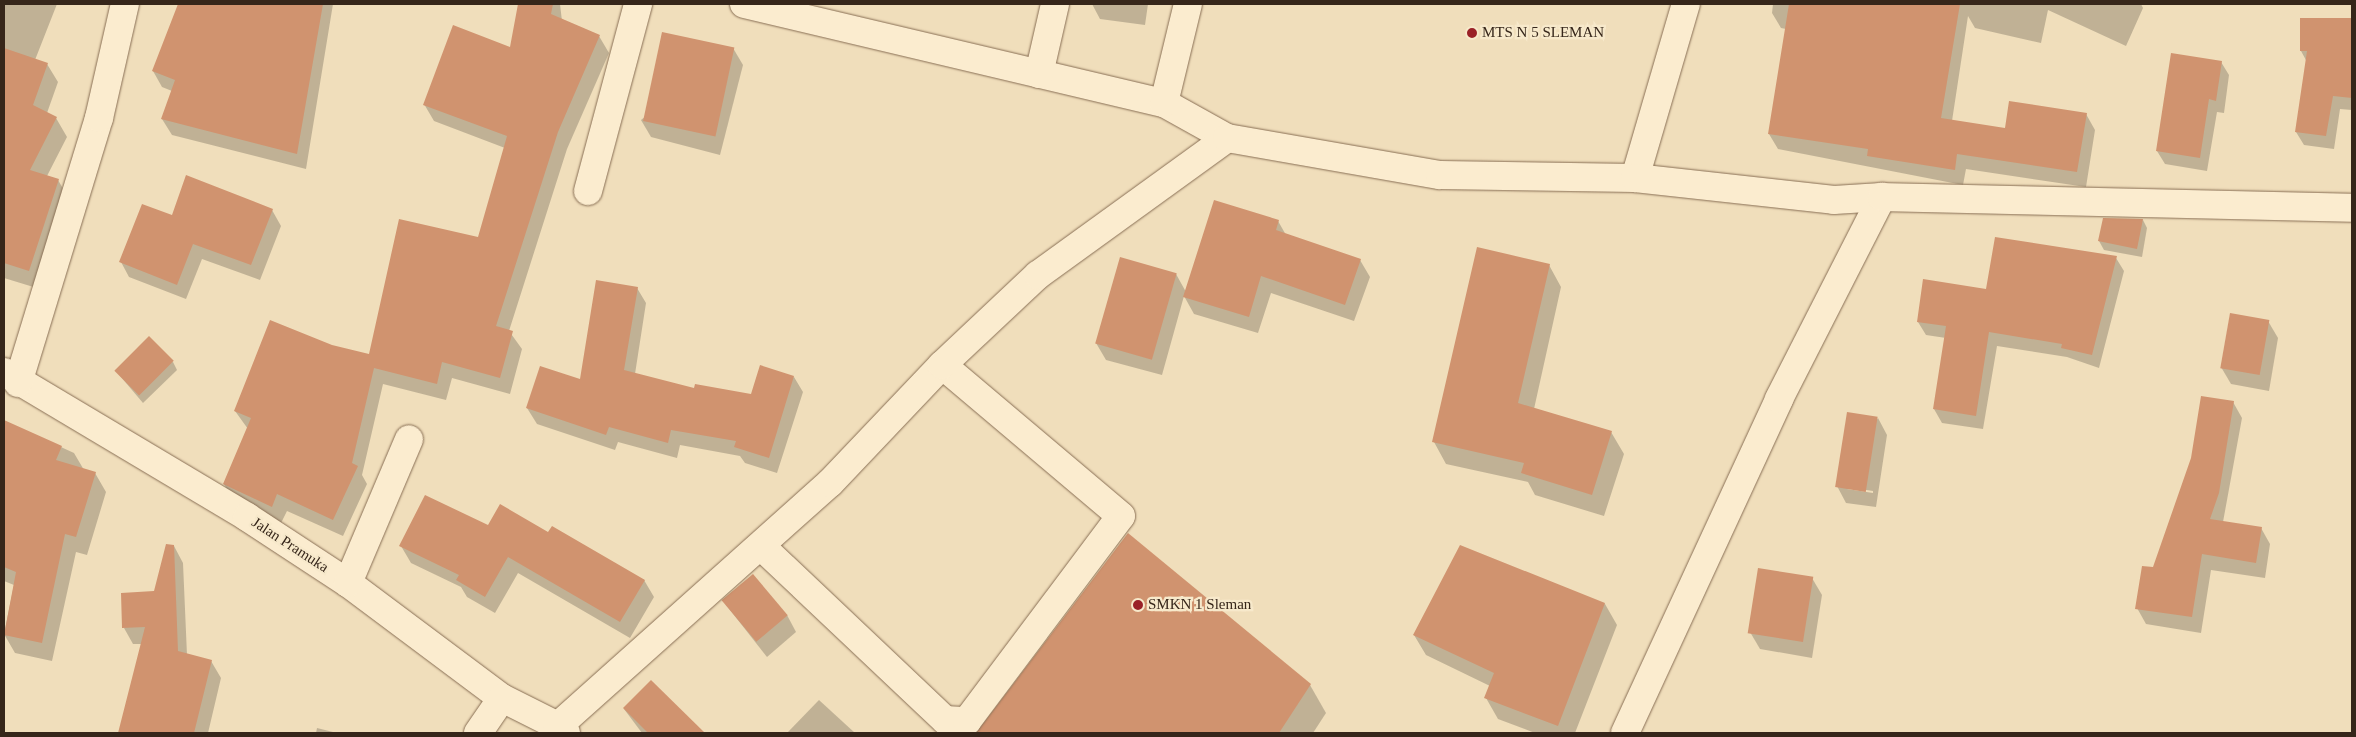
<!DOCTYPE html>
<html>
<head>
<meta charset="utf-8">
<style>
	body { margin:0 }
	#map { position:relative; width:2356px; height:737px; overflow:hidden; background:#f0debb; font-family:Georgia,serif }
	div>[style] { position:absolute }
	.shadow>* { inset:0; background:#0003 }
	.building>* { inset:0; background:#d0936f; transform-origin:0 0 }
	.roads { filter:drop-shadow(0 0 1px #886e54) drop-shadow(0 0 1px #886e54) }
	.street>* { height:28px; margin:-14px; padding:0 14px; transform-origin:14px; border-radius:14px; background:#fbeccf }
	.secondary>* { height:28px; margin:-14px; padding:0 14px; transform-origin:14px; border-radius:14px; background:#fbeccf }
	.dots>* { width:14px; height:14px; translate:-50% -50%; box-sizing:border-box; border:2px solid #f7e9cb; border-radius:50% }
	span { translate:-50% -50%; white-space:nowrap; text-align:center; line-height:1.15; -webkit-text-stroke:4.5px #f7e9cb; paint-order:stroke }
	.poi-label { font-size:15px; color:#36261a }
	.left { translate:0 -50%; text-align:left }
	.street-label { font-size:15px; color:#36261a }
	.frame { position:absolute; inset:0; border:5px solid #36261a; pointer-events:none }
</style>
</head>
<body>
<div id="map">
	<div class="shadow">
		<i style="clip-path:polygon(4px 4px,57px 4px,35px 60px,47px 64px,58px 82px,47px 113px,56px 118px,67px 137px,47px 176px,58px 180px,69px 199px,40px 289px,4px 278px,4px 125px,11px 111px,4px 109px)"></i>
		<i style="clip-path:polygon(179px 4px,333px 4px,306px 169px,172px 135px,162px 119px,172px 91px,162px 87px,153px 71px)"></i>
		<i style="clip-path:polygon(519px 4px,560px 4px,562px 21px,599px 36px,609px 53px,567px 149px,509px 331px,522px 349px,510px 394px,452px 378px,446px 400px,383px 384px,362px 475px,367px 484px,343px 536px,287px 511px,281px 523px,234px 501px,224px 484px,248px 429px,235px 411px,332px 347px,370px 355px,479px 239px,505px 148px,434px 121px,424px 104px,511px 48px)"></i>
		<i style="clip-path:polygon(1092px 4px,1148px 4px,1145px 25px,1100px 19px)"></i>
		<i style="clip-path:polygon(1773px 4px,2141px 4px,2143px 8px,2126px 46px,2048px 10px,2041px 43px,1975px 28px,1968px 16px,1952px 121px,2006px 129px,2086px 114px,2095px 130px,2086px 187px,1966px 169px,1963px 185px,1778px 149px,1769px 134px,1786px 29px,1781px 28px,1772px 13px)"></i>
		<i style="clip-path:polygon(2301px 19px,2352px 19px,2352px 110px,2340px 109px,2334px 149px,2304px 145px,2296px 132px,2307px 62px,2301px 51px)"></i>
		<i style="clip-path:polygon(733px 48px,743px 65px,720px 155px,651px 137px,641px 120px)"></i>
		<i style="clip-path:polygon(2221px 62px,2229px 75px,2224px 113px,2217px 112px,2207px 171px,2165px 164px,2157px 151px)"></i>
		<i style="clip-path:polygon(272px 210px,281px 226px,260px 280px,202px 259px,186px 299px,129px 277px,121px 262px,173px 217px)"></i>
		<i style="clip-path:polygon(2143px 220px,2147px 228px,2142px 257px,2104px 250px,2099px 241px)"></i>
		<i style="clip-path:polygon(1278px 221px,1286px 235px,1360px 260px,1370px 277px,1354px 321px,1271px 293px,1258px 333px,1194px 314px,1184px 296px,1162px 375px,1106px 360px,1096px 343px,1176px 274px,1186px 292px)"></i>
		<i style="clip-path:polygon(2116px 258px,2124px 271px,2099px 368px,2067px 357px,1997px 346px,1983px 429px,1942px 423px,1934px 409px,1946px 338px,1926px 335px,1918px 322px,1988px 291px)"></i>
		<i style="clip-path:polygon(1549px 265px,1561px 287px,1534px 409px,1611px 432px,1624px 454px,1604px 516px,1535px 495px,1528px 482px,1446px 464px,1434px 442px)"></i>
		<i style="clip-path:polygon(637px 288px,646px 303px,635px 374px,695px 390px,752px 395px,794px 377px,803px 392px,777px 473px,745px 463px,740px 456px,680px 445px,677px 458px,618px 442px,615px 450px,537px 424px,527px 408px,581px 381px)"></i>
		<i style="clip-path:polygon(2268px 321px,2278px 338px,2269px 391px,2231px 384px,2221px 367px)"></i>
		<i style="clip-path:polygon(173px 362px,177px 370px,143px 403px,115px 370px)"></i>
		<i style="clip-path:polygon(2233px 402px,2242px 418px,2223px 522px,2261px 528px,2270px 544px,2265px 578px,2211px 570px,2201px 633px,2146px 624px,2137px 608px)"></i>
		<i style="clip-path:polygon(evenodd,1878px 418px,1887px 435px,1876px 507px,1846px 503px,1837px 486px,1878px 418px,1847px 487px,1873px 491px,1873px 493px,1847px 489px,1847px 487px)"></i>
		<i style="clip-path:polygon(4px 421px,74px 453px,84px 470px,95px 473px,106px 492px,87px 555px,76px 552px,52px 661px,15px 653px,4px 634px,14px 585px,4px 581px)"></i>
		<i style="clip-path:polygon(488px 527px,549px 534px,644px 580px,654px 597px,630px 638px,518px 573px,495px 613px,467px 597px,461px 587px,411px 563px,401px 546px)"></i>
		<i style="clip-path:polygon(1128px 535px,1310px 685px,1326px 713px,1313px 733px,976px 733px)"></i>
		<i style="clip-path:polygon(174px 546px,183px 563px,187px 655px,211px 661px,221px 678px,208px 733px,120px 733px,142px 644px,133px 644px,124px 628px,155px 592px)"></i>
		<i style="clip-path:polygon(1812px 578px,1822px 595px,1812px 658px,1760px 649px,1750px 632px)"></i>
		<i style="clip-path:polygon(723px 601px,787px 615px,796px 632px,767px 657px)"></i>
		<i style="clip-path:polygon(1605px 604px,1617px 625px,1575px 733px,1535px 733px,1498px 719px,1486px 698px,1490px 686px,1426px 655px,1414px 635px)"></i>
		<i style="clip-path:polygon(819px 700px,855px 733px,787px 733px)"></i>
		<i style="clip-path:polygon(624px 709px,694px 724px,699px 733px,642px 733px)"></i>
		<i style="clip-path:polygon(317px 728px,337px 733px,316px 733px)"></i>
	</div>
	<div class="building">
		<i style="clip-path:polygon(178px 4px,323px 4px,297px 154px,161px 119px,175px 80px,152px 71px)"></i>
		<i style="clip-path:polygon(518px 4px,553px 4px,551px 14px,600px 35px,558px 132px,496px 326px,513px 331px,500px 378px,442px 362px,437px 384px,374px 368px,352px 463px,358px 466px,333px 520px,277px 494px,272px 507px,223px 484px,251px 418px,234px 411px,270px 320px,332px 345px,369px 354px,399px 219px,478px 237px,507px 136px,423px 105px,453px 25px,510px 47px)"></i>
		<i style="clip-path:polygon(1789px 4px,1960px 4px,1941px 118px,2005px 128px,2009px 101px,2087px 113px,2077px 172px,1957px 154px,1955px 170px,1867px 156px,1868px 149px,1768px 134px)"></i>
		<i style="clip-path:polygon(2300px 18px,2352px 18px,2352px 98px,2333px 96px,2326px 136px,2295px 132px,2307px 51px,2300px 51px)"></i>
		<i style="left:662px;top:32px;width:74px;height:91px;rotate:12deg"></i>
		<i style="clip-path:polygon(4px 48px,48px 63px,33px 105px,57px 117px,30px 170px,59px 179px,29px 271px,4px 263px)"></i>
		<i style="clip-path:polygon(2171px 53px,2222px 61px,2216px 101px,2209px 99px,2200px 158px,2156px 151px)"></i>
		<i style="clip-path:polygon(186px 175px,273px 209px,251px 265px,193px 244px,177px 285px,119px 262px,142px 204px,172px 215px)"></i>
		<i style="clip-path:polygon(1214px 200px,1279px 220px,1276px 230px,1361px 259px,1345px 305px,1261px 276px,1249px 317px,1183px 297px)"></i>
		<i style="clip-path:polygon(2103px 218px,2143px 219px,2137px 249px,2098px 241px)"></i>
		<i style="clip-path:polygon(1995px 237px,2117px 256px,2092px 355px,2061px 348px,2062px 344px,1989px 332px,1976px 416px,1933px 409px,1946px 326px,1917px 322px,1923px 279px,1986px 289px)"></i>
		<i style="clip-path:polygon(1477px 247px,1550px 264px,1518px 403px,1612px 431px,1592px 495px,1521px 473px,1524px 463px,1432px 442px)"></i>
		<i style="left:1120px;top:257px;width:59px;height:90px;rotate:16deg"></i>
		<i style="clip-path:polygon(596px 280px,638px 287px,624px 370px,694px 388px,695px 384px,751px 394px,760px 365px,794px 376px,769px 458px,734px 447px,736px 441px,671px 430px,668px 443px,609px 427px,606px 435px,526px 408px,540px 366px,580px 379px)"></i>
		<i style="left:2230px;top:313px;width:40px;height:56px;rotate:10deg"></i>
		<i style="left:149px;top:336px;width:35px;height:49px;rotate:45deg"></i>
		<i style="clip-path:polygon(2201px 396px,2234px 401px,2219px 493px,2210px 519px,2262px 527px,2256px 563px,2202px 554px,2192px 617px,2135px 609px,2142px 566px,2153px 567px,2191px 458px)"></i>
		<i style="left:1847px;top:412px;width:31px;height:76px;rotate:9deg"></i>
		<i style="clip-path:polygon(4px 420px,62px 446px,56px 460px,96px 472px,76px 537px,65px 534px,42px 643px,4px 635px,16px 572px,4px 567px)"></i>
		<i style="clip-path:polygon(425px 495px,488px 525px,500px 504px,548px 532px,552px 526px,645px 580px,620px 622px,508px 557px,485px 597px,456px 580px,459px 575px,399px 546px)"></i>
		<i style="clip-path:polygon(1128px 533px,1311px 684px,1279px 733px,976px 733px)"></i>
		<i style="clip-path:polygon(166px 544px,174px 545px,178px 651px,212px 660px,194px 733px,118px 733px,145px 627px,122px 628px,121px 593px,154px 591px)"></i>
		<i style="clip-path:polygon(1460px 545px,1605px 603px,1558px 726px,1484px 698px,1494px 673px,1413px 635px)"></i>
		<i style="left:1758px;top:568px;width:56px;height:66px;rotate:9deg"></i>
		<i style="left:753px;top:574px;width:54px;height:41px;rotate:50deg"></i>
		<i style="clip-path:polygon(651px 680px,705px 733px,648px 733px,623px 708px)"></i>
	</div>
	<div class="roads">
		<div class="street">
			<i style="left:744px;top:4px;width:432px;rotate:13.3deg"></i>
			<i style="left:1164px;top:103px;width:72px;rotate:29.1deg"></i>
			<i style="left:1039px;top:74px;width:72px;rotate:-77.1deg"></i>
			<i style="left:1164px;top:103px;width:102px;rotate:-76.4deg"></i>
			<i style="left:1635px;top:178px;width:181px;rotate:-73.7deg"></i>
			<i style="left:588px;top:191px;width:194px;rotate:-75deg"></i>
			<i style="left:4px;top:372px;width:283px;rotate:30.8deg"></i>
			<i style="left:247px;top:517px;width:121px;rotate:33.2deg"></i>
			<i style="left:348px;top:583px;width:192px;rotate:36.8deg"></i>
			<i style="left:502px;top:698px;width:63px;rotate:26.6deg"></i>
			<i style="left:18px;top:383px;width:277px;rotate:-73deg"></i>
			<i style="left:99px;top:118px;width:117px;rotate:-77.2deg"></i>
			<i style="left:762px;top:547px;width:252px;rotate:43.4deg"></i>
			<i style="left:945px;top:720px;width:22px;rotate:3deg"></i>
			<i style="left:967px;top:721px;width:256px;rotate:-53.1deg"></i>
			<i style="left:1121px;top:516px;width:234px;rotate:-139.8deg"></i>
			<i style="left:348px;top:583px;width:156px;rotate:-67deg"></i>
			<i style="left:478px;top:733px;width:42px;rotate:-55.6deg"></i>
			<i style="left:1625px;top:733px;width:368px;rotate:-65.2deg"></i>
			<i style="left:1779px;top:399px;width:227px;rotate:-63deg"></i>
		</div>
		<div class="secondary">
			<i style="left:566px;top:733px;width:11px;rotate:-139deg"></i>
			<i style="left:558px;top:726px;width:365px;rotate:-41.8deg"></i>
			<i style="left:830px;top:483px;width:163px;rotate:-46.5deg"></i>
			<i style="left:942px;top:365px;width:132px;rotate:-43.2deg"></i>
			<i style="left:1038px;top:275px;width:233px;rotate:-35.9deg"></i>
			<i style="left:1227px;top:138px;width:216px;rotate:9.9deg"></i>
			<i style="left:1440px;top:175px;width:195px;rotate:0.9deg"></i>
			<i style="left:1635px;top:178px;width:200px;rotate:6.3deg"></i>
			<i style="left:1834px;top:200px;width:48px;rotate:-3.6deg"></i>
			<i style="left:1882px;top:197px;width:470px;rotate:1.3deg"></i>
		</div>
	</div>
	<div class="dots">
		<i style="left:1472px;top:33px;background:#9a2127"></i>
		<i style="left:1138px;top:605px;background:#9a2127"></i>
	</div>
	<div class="poi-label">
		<span class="left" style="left:1482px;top:33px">MTS N 5 SLEMAN</span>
		<span class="left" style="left:1148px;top:605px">SMKN 1 Sleman</span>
	</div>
	<div class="street-label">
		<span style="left:290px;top:545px;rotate:33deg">Jalan Pramuka</span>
	</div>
	<div class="frame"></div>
</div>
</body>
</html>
